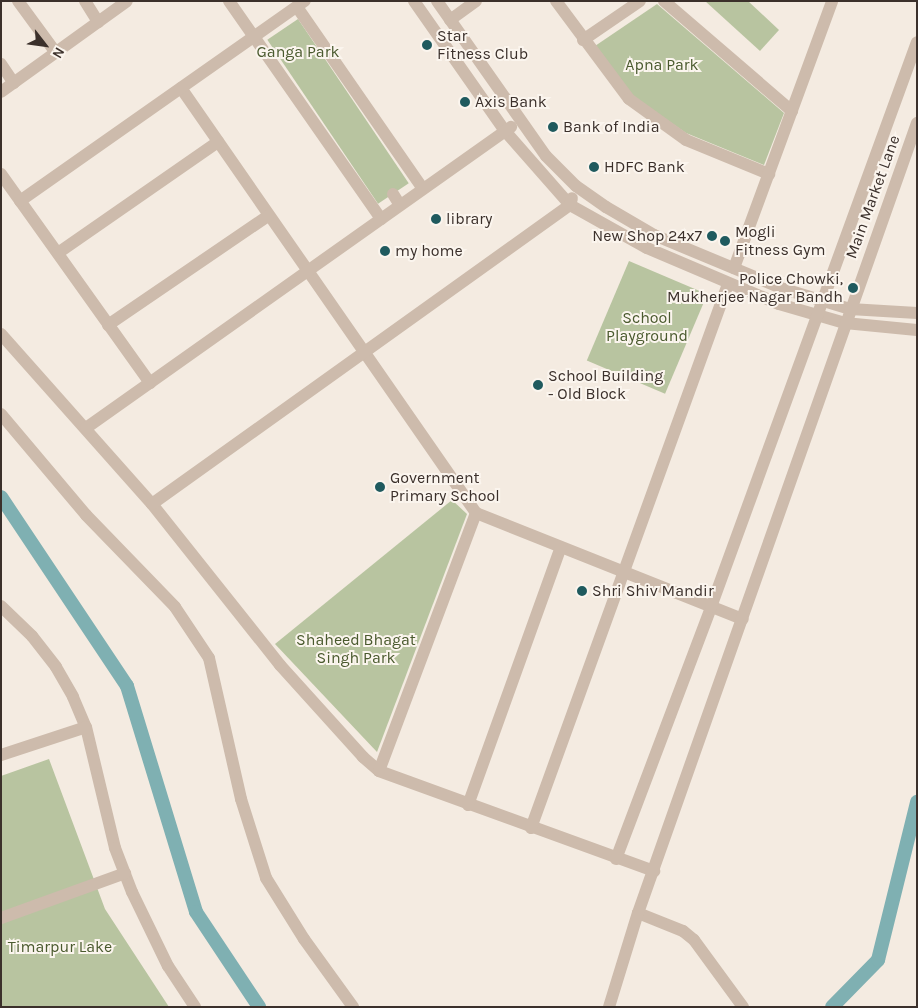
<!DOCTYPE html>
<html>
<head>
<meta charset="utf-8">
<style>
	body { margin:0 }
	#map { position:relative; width:918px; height:1008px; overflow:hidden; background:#f4ebe1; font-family:Karla,sans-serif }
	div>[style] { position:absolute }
	.green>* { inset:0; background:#b8c4a0; transform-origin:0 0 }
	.canal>* { height:14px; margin:-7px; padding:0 7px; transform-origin:7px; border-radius:7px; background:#7fb0b2 }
	.minor>* { height:12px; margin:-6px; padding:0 6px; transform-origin:6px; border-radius:6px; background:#cdbbac }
	.dots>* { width:14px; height:14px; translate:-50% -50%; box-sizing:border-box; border:2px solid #fbf5ee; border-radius:50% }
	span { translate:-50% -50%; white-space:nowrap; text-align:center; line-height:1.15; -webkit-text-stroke:4px #fbf5ee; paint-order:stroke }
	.poi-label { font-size:16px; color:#3b302b }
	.left { translate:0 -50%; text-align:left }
	.right { translate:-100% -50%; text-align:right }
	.park-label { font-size:16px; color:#4a5a2e }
	.street-label { font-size:16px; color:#3b302b }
	.frame { position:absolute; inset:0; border:2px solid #3b302b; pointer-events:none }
	.north { position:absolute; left:20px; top:20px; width:50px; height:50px; -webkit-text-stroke:4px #fbf5ee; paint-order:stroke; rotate:120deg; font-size:14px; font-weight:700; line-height:20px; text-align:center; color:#3b302b }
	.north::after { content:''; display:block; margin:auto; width:18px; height:22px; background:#3b302b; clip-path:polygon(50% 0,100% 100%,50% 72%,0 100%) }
</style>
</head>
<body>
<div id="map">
	<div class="green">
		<i style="clip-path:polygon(705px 1px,748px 1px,779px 30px,760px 51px)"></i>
		<i style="clip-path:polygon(657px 4px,784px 113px,764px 165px,686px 133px,632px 96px,595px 46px)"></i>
		<i style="left:298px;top:19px;width:198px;height:37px;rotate:56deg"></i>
		<i style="left:629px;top:261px;width:85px;height:108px;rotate:23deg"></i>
		<i style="clip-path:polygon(452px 500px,467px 514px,377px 752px,275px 644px)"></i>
		<i style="clip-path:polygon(49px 759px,105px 909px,169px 1007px,1px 1007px,1px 776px)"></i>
	</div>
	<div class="canal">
		<i style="left:1px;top:497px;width:227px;rotate:56.3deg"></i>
		<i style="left:127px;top:686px;width:236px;rotate:73deg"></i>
		<i style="left:196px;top:912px;width:114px;rotate:56.4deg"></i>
		<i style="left:832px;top:1007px;width:66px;rotate:-45.6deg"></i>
		<i style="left:878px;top:960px;width:163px;rotate:-76.1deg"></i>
	</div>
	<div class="minor">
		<i style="left:18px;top:1px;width:64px;rotate:53.8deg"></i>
		<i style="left:85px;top:1px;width:25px;rotate:58deg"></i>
		<i style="left:229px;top:1px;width:266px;rotate:55.1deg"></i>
		<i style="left:414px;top:1px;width:159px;rotate:55deg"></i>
		<i style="left:505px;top:131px;width:98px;rotate:48.7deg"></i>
		<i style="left:570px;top:205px;width:88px;rotate:29.2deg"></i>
		<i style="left:647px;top:248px;width:143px;rotate:23deg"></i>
		<i style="left:779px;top:304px;width:69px;rotate:16.1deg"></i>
		<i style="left:845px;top:323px;width:72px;rotate:5.6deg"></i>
		<i style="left:437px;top:1px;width:189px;rotate:54.9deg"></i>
		<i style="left:546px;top:156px;width:42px;rotate:45deg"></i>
		<i style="left:576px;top:186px;width:37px;rotate:35deg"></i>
		<i style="left:606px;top:207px;width:56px;rotate:30.3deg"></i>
		<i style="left:654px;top:235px;width:141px;rotate:22.6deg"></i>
		<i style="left:784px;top:289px;width:69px;rotate:16.9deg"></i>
		<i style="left:850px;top:309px;width:67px;rotate:3.4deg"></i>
		<i style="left:556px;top:1px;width:122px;rotate:53.3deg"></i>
		<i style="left:629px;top:99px;width:70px;rotate:35.7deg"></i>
		<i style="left:686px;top:140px;width:90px;rotate:22.3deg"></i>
		<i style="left:664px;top:1px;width:169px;rotate:40.7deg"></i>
		<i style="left:297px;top:7px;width:221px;rotate:55.3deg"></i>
		<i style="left:450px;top:20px;width:32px;rotate:-36deg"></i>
		<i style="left:583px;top:40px;width:69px;rotate:-34.4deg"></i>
		<i style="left:1px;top:64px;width:23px;rotate:56deg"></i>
		<i style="left:181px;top:88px;width:517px;rotate:55.23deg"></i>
		<i style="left:476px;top:513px;width:287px;rotate:21.7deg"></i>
		<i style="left:1px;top:92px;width:155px;rotate:-35.8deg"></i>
		<i style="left:1px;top:174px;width:257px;rotate:54.5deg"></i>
		<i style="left:393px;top:194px;width:13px;rotate:58deg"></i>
		<i style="left:20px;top:201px;width:348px;rotate:-35.1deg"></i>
		<i style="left:58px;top:253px;width:195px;rotate:-34.8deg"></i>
		<i style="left:734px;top:268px;width:284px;rotate:-69.8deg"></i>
		<i style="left:108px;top:325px;width:194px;rotate:-34.3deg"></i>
		<i style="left:1px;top:334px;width:227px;rotate:48.4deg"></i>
		<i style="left:152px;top:504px;width:206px;rotate:51.5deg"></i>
		<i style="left:280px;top:665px;width:124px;rotate:47.9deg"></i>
		<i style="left:363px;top:757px;width:21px;rotate:41deg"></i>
		<i style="left:379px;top:771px;width:293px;rotate:20deg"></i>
		<i style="left:1px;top:414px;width:132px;rotate:49.9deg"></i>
		<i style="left:86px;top:515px;width:128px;rotate:45.9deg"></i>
		<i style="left:175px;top:607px;width:61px;rotate:56.3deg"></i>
		<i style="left:209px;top:658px;width:145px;rotate:77.2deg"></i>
		<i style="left:241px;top:799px;width:83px;rotate:72.4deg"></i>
		<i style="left:266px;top:878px;width:72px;rotate:58.1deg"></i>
		<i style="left:304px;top:939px;width:84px;rotate:54.2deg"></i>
		<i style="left:86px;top:428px;width:521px;rotate:-35.31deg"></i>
		<i style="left:152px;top:504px;width:514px;rotate:-35.58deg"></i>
		<i style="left:570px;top:205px;width:7px;rotate:-74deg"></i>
		<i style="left:1px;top:606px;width:43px;rotate:44.1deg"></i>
		<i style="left:32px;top:636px;width:39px;rotate:52deg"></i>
		<i style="left:56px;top:667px;width:34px;rotate:60deg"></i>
		<i style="left:73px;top:697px;width:33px;rotate:67deg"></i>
		<i style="left:86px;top:727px;width:124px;rotate:76.5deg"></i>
		<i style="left:115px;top:848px;width:47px;rotate:68.9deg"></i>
		<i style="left:132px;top:892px;width:82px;rotate:64.1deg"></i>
		<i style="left:168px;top:966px;width:49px;rotate:56.6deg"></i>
		<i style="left:1px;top:755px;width:89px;rotate:-18.2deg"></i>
		<i style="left:379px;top:771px;width:276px;rotate:-69.4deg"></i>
		<i style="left:468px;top:805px;width:272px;rotate:-70.2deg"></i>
		<i style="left:531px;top:828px;width:579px;rotate:-70.09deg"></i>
		<i style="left:616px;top:859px;width:269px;rotate:-69.3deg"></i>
		<i style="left:711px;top:607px;width:601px;rotate:-69.97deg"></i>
		<i style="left:638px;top:913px;width:48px;rotate:21.8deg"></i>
		<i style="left:683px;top:931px;width:14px;rotate:39deg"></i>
		<i style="left:694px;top:940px;width:83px;rotate:53.8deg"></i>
		<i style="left:1px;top:918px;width:132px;rotate:-19.9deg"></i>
		<i style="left:609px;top:1007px;width:98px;rotate:-72.9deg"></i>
		<i style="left:638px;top:913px;width:838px;rotate:-70.55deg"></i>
	</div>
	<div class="dots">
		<i style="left:427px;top:45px;background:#1f5a5e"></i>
		<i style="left:465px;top:102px;background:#1f5a5e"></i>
		<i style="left:553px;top:127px;background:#1f5a5e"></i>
		<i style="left:594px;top:167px;background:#1f5a5e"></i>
		<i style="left:436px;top:219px;background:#1f5a5e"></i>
		<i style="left:712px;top:236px;background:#1f5a5e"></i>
		<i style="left:725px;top:241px;background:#1f5a5e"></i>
		<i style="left:385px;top:251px;background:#1f5a5e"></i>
		<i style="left:853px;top:288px;background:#1f5a5e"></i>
		<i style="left:538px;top:385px;background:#1f5a5e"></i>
		<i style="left:380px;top:487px;background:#1f5a5e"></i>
		<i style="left:582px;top:591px;background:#1f5a5e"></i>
	</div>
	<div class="poi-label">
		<span class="left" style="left:437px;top:45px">Star<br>Fitness Club</span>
		<span class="left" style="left:475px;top:102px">Axis Bank</span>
		<span class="left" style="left:563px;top:127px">Bank of India</span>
		<span class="left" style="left:604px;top:167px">HDFC Bank</span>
		<span class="left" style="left:446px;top:219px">library</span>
		<span class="left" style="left:735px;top:241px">Mogli<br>Fitness Gym</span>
		<span class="right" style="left:702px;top:236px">New Shop 24x7</span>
		<span class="left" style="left:395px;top:251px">my home</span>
		<span class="right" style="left:843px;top:288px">Police Chowki,<br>Mukherjee Nagar Bandh</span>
		<span class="left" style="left:548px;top:385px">School Building<br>- Old Block</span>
		<span class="left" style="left:390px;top:487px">Government<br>Primary School</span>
		<span class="left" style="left:592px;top:591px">Shri Shiv Mandir</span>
	</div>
	<div class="park-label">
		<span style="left:298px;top:52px">Ganga Park</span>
		<span style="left:662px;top:65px">Apna Park</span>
		<span style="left:647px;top:327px">School<br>Playground</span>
		<span style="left:356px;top:649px">Shaheed Bhagat<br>Singh Park</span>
		<span style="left:60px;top:947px">Timarpur Lake</span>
	</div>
	<div class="street-label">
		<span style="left:873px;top:197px;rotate:-70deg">Main Market Lane</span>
	</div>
	<div class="frame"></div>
	<div class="north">N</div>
</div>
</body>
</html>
